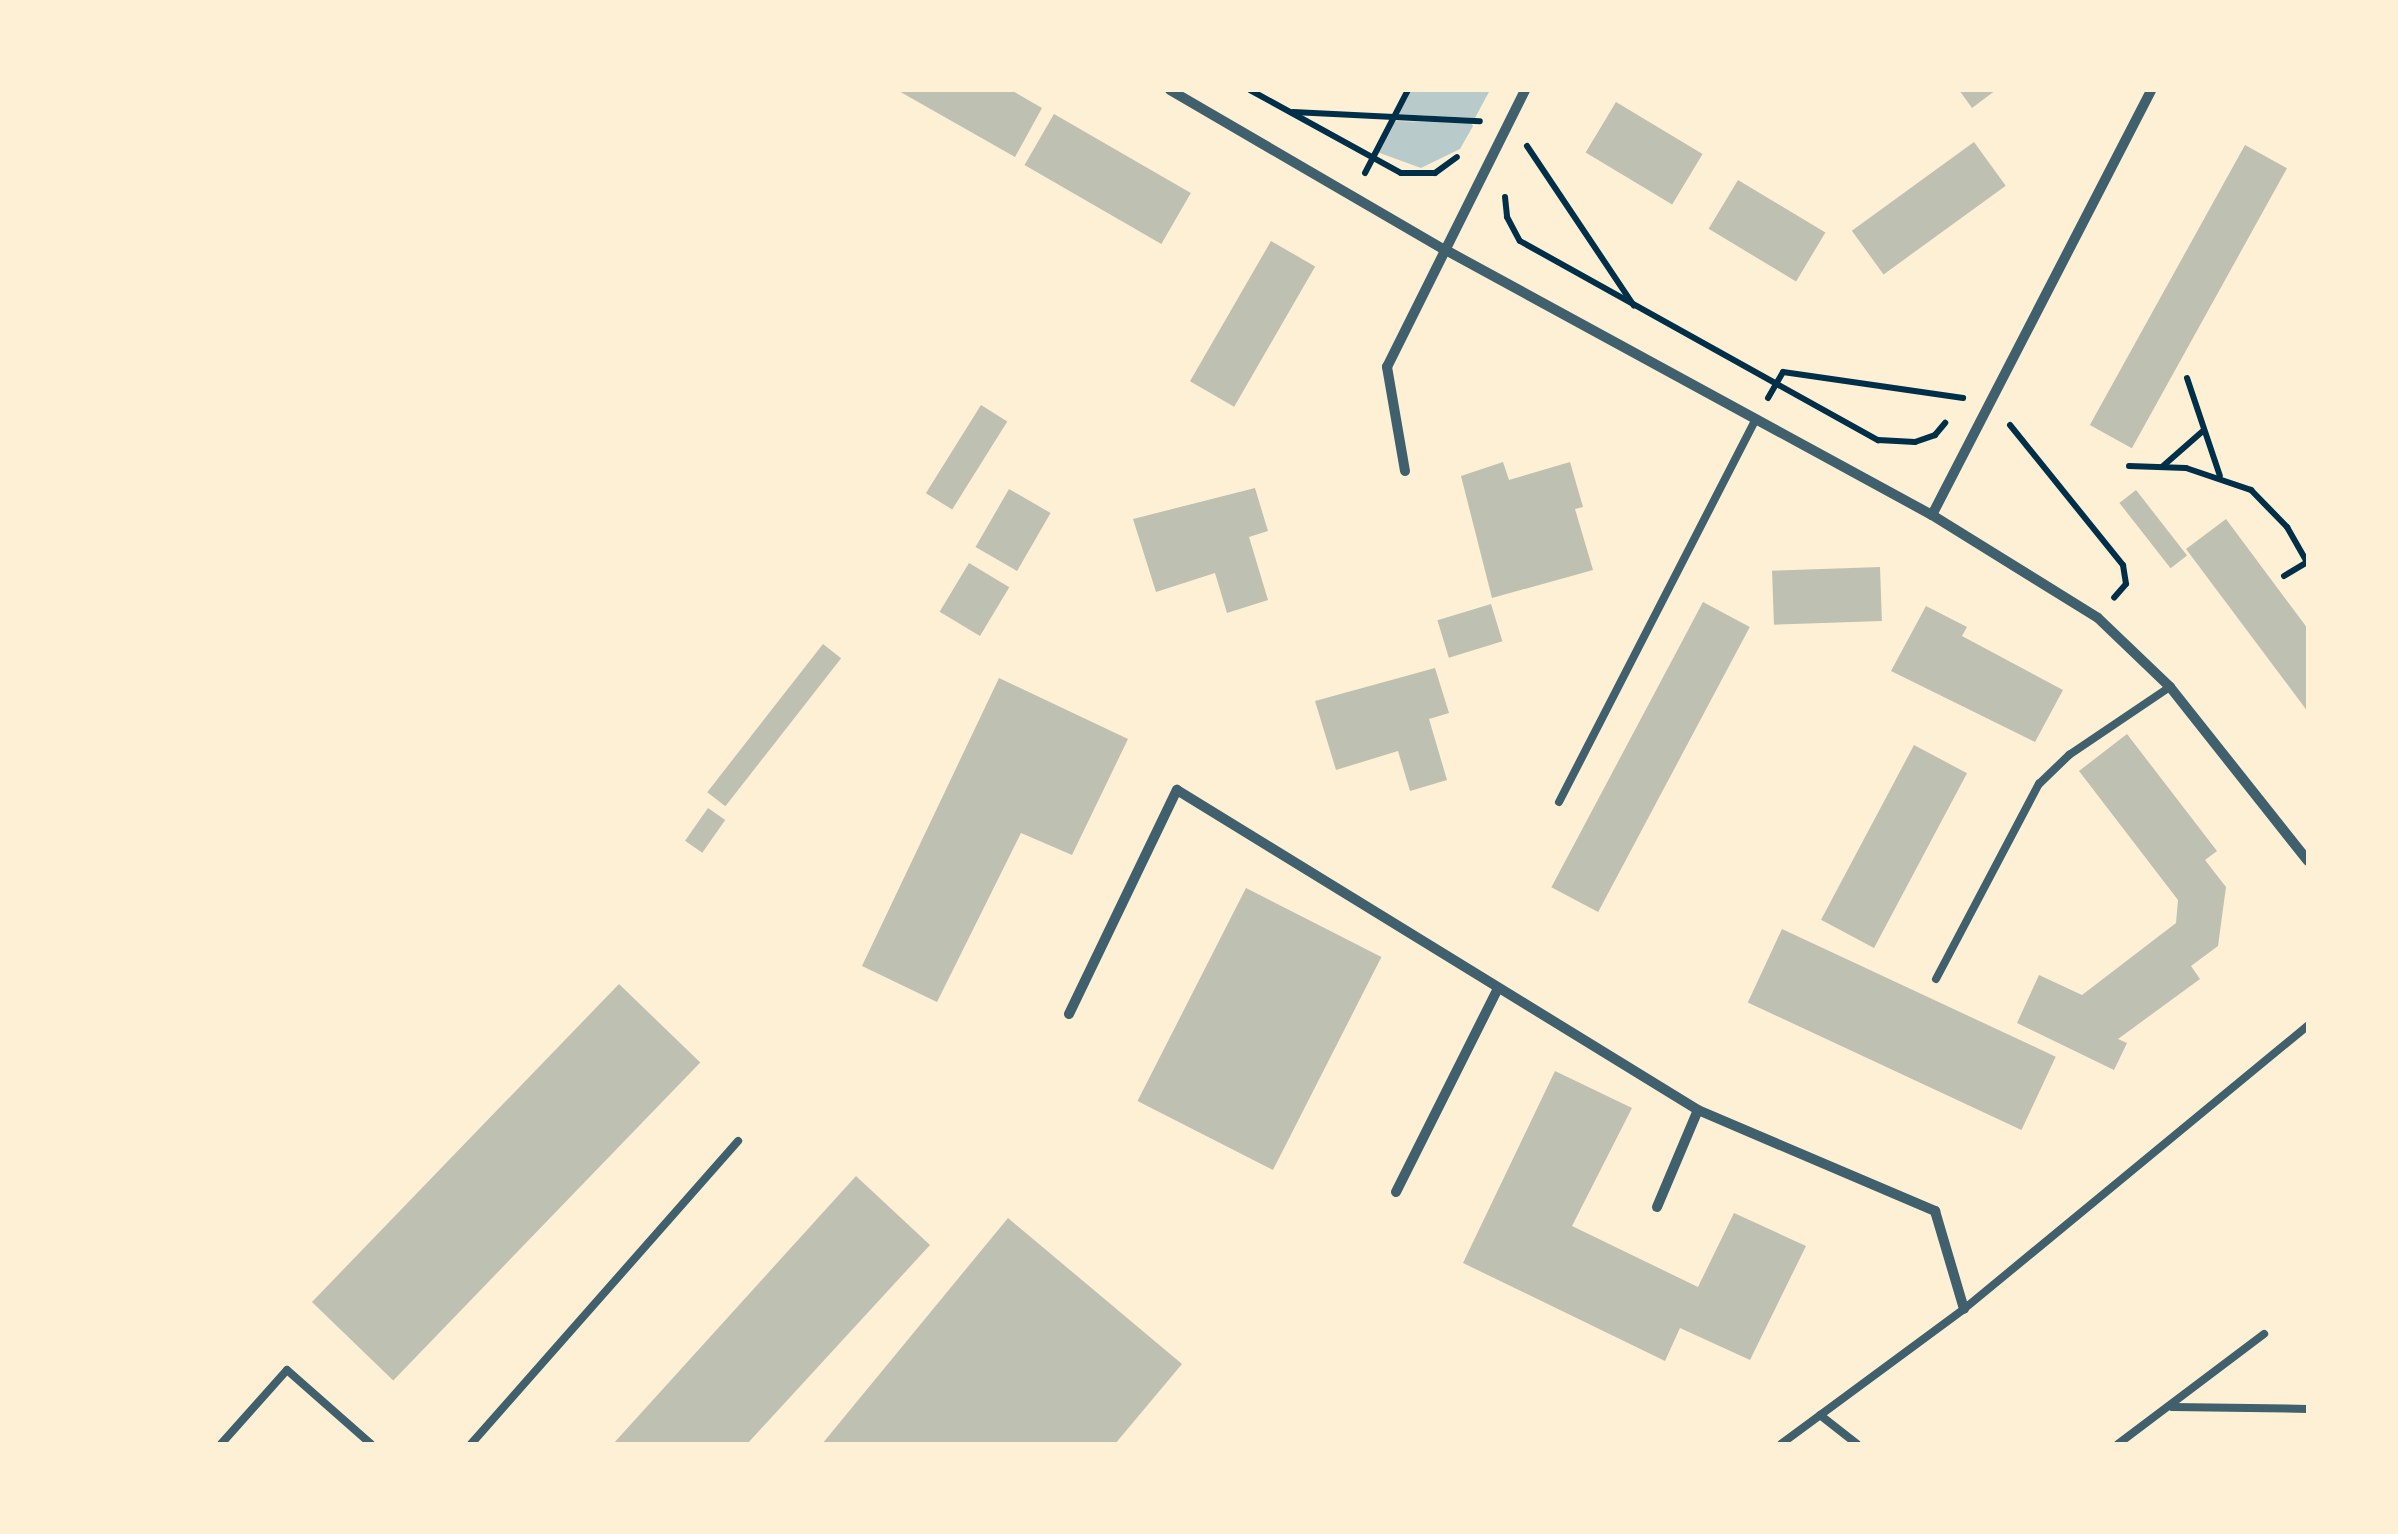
<!DOCTYPE html>
<html>
<head>
<meta charset="utf-8">
<style>
	body { margin:0 }
	#map { position:relative; width:2398px; height:1534px; overflow:hidden; background:#fdf0d5; font-family:"Golos Text",sans-serif }
	div>[style] { position:absolute }
	.green>* { inset:0; background:#b9caca }
	.building>* { inset:0; background:#bec0b2; transform-origin:0 0 }
	.path>* { height:6px; margin:-3px; padding:0 3px; transform-origin:3px; border-radius:3px; background:#003049 }
	.service>* { height:8px; margin:-4px; padding:0 4px; transform-origin:4px; border-radius:4px; background:#3f606c }
	.minor>* { height:10px; margin:-5px; padding:0 5px; transform-origin:5px; border-radius:5px; background:#3f606c }
	span { translate:-50% -50%; white-space:nowrap; text-align:center; line-height:1.15; -webkit-text-stroke:10px #fdf0d5; paint-order:stroke }
	.frame { position:absolute; inset:0; border:92px solid #fdf0d5; pointer-events:none }
</style>
</head>
<body>
<div id="map">
	<div class="green">
		<i style="clip-path:polygon(1410px 90px,1490px 90px,1475px 118px,1397px 114px)"></i>
		<i style="clip-path:polygon(1393px 121px,1471px 123px,1473px 126px,1460px 149px,1421px 168px,1377px 152px)"></i>
	</div>
	<div class="building">
		<i style="clip-path:polygon(897px 90px,1011px 90px,1042px 108px,1015px 157px)"></i>
		<i style="clip-path:polygon(1959px 90px,1996px 90px,1972px 108px)"></i>
		<i style="left:1616px;top:102px;width:101px;height:59px;rotate:31deg"></i>
		<i style="left:1054px;top:114px;width:158px;height:59px;rotate:30deg"></i>
		<i style="left:1974px;top:142px;width:54px;height:151px;rotate:54deg"></i>
		<i style="left:2245px;top:145px;width:48px;height:320px;rotate:29deg"></i>
		<i style="left:1738px;top:180px;width:102px;height:57px;rotate:31deg"></i>
		<i style="left:1271px;top:241px;width:51px;height:162px;rotate:30deg"></i>
		<i style="left:981px;top:405px;width:31px;height:104px;rotate:32deg"></i>
		<i style="clip-path:polygon(1503px 462px,1509px 480px,1570px 462px,1583px 507px,1575px 509px,1593px 570px,1492px 598px,1461px 476px)"></i>
		<i style="clip-path:polygon(1255px 488px,1268px 531px,1249px 537px,1268px 600px,1227px 613px,1215px 573px,1156px 592px,1133px 519px)"></i>
		<i style="left:1009px;top:489px;width:48px;height:67px;rotate:30deg"></i>
		<i style="left:2136px;top:490px;width:83px;height:21px;rotate:52deg"></i>
		<i style="clip-path:polygon(2226px 519px,2308px 629px,2308px 712px,2186px 549px)"></i>
		<i style="left:969px;top:563px;width:47px;height:57px;rotate:31deg"></i>
		<i style="left:1880px;top:567px;width:54px;height:108px;rotate:88deg"></i>
		<i style="left:1703px;top:602px;width:53px;height:323px;rotate:28deg"></i>
		<i style="left:1491px;top:604px;width:39px;height:56px;rotate:73deg"></i>
		<i style="clip-path:polygon(1926px 606px,1967px 627px,1962px 636px,2063px 690px,2035px 742px,1891px 671px)"></i>
		<i style="left:823px;top:644px;width:23px;height:188px;rotate:38deg"></i>
		<i style="clip-path:polygon(1435px 668px,1449px 713px,1429px 719px,1447px 780px,1410px 791px,1398px 751px,1336px 770px,1315px 701px)"></i>
		<i style="clip-path:polygon(999px 678px,1128px 739px,1072px 855px,1021px 833px,937px 1002px,862px 966px)"></i>
		<i style="clip-path:polygon(2127px 734px,2217px 851px,2205px 860px,2226px 887px,2218px 946px,2191px 966px,2200px 979px,2118px 1039px,2127px 1043px,2114px 1070px,2017px 1023px,2039px 975px,2082px 995px,2176px 923px,2178px 900px,2079px 771px)"></i>
		<i style="left:1914px;top:745px;width:60px;height:198px;rotate:28deg"></i>
		<i style="left:708px;top:808px;width:21px;height:40px;rotate:35deg"></i>
		<i style="left:1246px;top:888px;width:152px;height:239px;rotate:27deg"></i>
		<i style="left:1782px;top:929px;width:302px;height:81px;rotate:25deg"></i>
		<i style="left:619px;top:984px;width:113px;height:442px;rotate:44deg"></i>
		<i style="clip-path:polygon(1555px 1071px,1632px 1108px,1572px 1226px,1698px 1287px,1734px 1213px,1806px 1246px,1750px 1360px,1680px 1328px,1665px 1361px,1463px 1263px)"></i>
		<i style="clip-path:polygon(856px 1176px,930px 1245px,747px 1444px,613px 1444px)"></i>
		<i style="clip-path:polygon(1008px 1218px,1182px 1364px,1115px 1444px,822px 1444px)"></i>
	</div>
	<div class="path">
		<i style="left:1250px;top:90px;width:172px;rotate:28.8deg"></i>
		<i style="left:1401px;top:173px;width:34px"></i>
		<i style="left:1435px;top:173px;width:27px;rotate:-36deg"></i>
		<i style="left:1293px;top:112px;width:187px;rotate:2.8deg"></i>
		<i style="left:1527px;top:146px;width:192px;rotate:56.2deg"></i>
		<i style="left:1365px;top:173px;width:93px;rotate:-62.6deg"></i>
		<i style="left:1505px;top:197px;width:20px;rotate:84deg"></i>
		<i style="left:1507px;top:217px;width:27px;rotate:62deg"></i>
		<i style="left:1520px;top:241px;width:410px;rotate:29.1deg"></i>
		<i style="left:1878px;top:440px;width:37px;rotate:3deg"></i>
		<i style="left:1915px;top:442px;width:21px;rotate:-19deg"></i>
		<i style="left:1935px;top:435px;width:16px;rotate:-50deg"></i>
		<i style="left:2187px;top:378px;width:103px;rotate:71.4deg"></i>
		<i style="left:1768px;top:398px;width:30px;rotate:-60deg"></i>
		<i style="left:1783px;top:372px;width:182px;rotate:8.2deg"></i>
		<i style="left:2010px;top:425px;width:180px;rotate:51.1deg"></i>
		<i style="left:2123px;top:565px;width:19px;rotate:81deg"></i>
		<i style="left:2126px;top:584px;width:18px;rotate:131deg"></i>
		<i style="left:2129px;top:466px;width:57px;rotate:2deg"></i>
		<i style="left:2186px;top:468px;width:69px;rotate:18.7deg"></i>
		<i style="left:2251px;top:490px;width:52px;rotate:45.8deg"></i>
		<i style="left:2287px;top:527px;width:40px;rotate:60.3deg"></i>
		<i style="left:2163px;top:466px;width:53px;rotate:-41.2deg"></i>
		<i style="left:2284px;top:576px;width:27px;rotate:-31deg"></i>
	</div>
	<div class="service">
		<i style="left:1559px;top:802px;width:428px;rotate:-62.8deg"></i>
		<i style="left:1936px;top:979px;width:221px;rotate:-62.2deg"></i>
		<i style="left:2039px;top:784px;width:42px;rotate:-44deg"></i>
		<i style="left:2069px;top:755px;width:122px;rotate:-34deg"></i>
		<i style="left:2172px;top:1407px;width:136px;rotate:0.8deg"></i>
		<i style="left:1820px;top:1415px;width:47px;rotate:38.1deg"></i>
		<i style="left:221px;top:1444px;width:99px;rotate:-48.3deg"></i>
		<i style="left:287px;top:1370px;width:112px;rotate:41.4deg"></i>
		<i style="left:471px;top:1444px;width:404px;rotate:-48.6deg"></i>
		<i style="left:1781px;top:1444px;width:227px;rotate:-36.4deg"></i>
		<i style="left:1964px;top:1309px;width:446px;rotate:-39.5deg"></i>
		<i style="left:2118px;top:1444px;width:183px;rotate:-37deg"></i>
	</div>
	<div class="minor">
		<i style="left:1170px;top:90px;width:315px;rotate:30.2deg"></i>
		<i style="left:1442px;top:248px;width:558px;rotate:28.59deg"></i>
		<i style="left:1932px;top:515px;width:195px;rotate:31.8deg"></i>
		<i style="left:2098px;top:618px;width:100px;rotate:43.8deg"></i>
		<i style="left:2170px;top:687px;width:222px;rotate:51.6deg"></i>
		<i style="left:1405px;top:471px;width:106px;rotate:-99.8deg"></i>
		<i style="left:1387px;top:367px;width:309px;rotate:-63.5deg"></i>
		<i style="left:1932px;top:515px;width:478px;rotate:-62.7deg"></i>
		<i style="left:1069px;top:1014px;width:249px;rotate:-64.3deg"></i>
		<i style="left:1177px;top:790px;width:611px;rotate:31.56deg"></i>
		<i style="left:1698px;top:1110px;width:258px;rotate:23.1deg"></i>
		<i style="left:1935px;top:1211px;width:102px;rotate:73.5deg"></i>
		<i style="left:1396px;top:1192px;width:228px;rotate:-63.4deg"></i>
		<i style="left:1657px;top:1207px;width:105px;rotate:-67.1deg"></i>
	</div>
	<div class="frame"></div>
</div>
</body>
</html>
